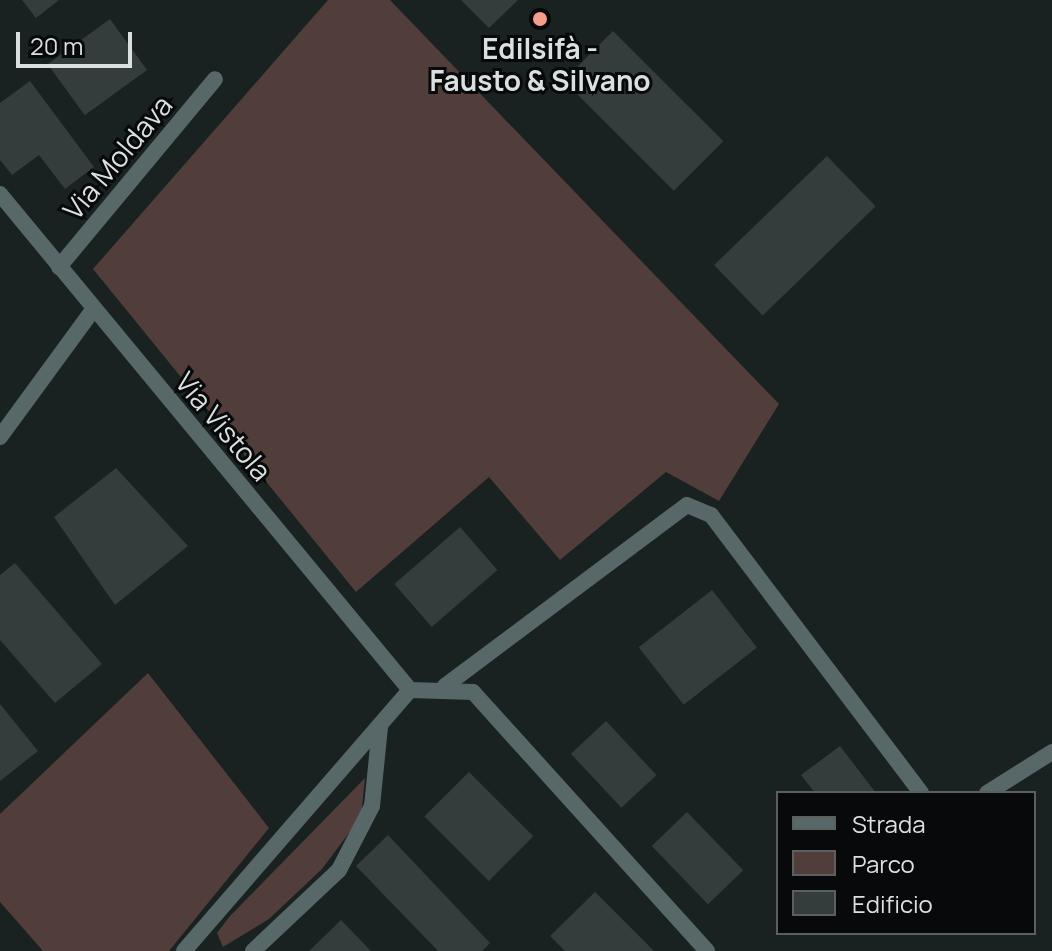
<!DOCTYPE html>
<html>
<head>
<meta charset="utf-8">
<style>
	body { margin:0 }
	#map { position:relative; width:1052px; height:951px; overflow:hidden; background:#192121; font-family:Manrope,sans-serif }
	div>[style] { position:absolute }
	.green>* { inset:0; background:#513d39 }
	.building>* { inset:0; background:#343c3c; transform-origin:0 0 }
	.street>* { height:16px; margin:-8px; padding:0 8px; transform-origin:8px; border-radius:8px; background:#586768 }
	.dots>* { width:22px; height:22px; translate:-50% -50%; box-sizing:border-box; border:4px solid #07090a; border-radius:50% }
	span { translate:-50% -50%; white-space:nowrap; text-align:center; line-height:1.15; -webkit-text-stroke:6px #07090a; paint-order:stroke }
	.poi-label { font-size:28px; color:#dadfdf; font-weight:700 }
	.street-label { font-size:28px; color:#dadfdf }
	.legend { position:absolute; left:776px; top:791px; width:260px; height:144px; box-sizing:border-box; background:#07090a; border:2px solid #5b5f5f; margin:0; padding:10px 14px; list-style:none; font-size:24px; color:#dadfdf }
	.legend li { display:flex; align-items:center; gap:16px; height:40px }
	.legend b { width:40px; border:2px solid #5b5f5f }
	.scale { position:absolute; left:16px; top:32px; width:116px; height:36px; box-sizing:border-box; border:4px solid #dadfdf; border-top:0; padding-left:10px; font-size:24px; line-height:28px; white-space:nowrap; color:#dadfdf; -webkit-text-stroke:6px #07090a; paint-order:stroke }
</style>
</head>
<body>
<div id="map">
	<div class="green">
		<i style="clip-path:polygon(328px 0,390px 0,779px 404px,719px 501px,666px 472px,560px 560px,489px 477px,356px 592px,93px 269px)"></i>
		<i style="clip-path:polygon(148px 673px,269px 828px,169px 951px,43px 951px,0 902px,0 814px)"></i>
		<i style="clip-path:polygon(365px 778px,361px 817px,322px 869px,269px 919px,223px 947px,217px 933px,230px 916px)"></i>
	</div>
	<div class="building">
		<i style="clip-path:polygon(22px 0,59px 0,36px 18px)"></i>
		<i style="clip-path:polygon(461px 0,518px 0,489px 28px)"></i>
		<i style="left:110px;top:19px;width:63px;height:77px;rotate:54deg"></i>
		<i style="left:613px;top:31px;width:156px;height:70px;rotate:45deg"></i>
		<i style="clip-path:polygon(30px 81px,94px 167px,65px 189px,39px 155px,12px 175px,0 160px,0 103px)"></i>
		<i style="left:827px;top:156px;width:70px;height:157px;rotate:46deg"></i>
		<i style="clip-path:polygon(116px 468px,188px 546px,115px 605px,54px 517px)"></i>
		<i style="left:460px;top:527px;width:57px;height:87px;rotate:49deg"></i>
		<i style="clip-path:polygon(15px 563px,102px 664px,55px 703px,0 640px,0 575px)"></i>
		<i style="left:712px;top:590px;width:73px;height:93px;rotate:52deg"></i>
		<i style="clip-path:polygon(0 704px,38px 751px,0 781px)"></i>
		<i style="left:606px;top:721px;width:74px;height:48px;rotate:47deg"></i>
		<i style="clip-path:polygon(840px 746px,876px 793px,815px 793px,801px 775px)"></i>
		<i style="left:469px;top:772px;width:91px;height:63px;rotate:45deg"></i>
		<i style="left:687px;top:812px;width:81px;height:49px;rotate:46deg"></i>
		<i style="clip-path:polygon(388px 835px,490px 943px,482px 951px,438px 951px,356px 866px)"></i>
		<i style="clip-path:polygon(595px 892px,654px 951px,565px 951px,550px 936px)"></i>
		<i style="clip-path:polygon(341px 920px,371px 951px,309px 951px)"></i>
	</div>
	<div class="street">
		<i style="left:0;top:194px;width:644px;rotate:50.42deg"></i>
		<i style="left:410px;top:690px;width:345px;rotate:130.9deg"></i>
		<i style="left:59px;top:267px;width:244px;rotate:-50.3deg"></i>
		<i style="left:0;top:437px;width:157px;rotate:-53.8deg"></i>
		<i style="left:445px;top:686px;width:302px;rotate:-36.8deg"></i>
		<i style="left:687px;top:505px;width:26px;rotate:23deg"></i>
		<i style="left:711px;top:515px;width:348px;rotate:52.9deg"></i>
		<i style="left:410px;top:690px;width:63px;rotate:1.8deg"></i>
		<i style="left:473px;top:692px;width:349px;rotate:47.9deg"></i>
		<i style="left:987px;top:793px;width:77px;rotate:-32.2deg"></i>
		<i style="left:253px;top:951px;width:118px;rotate:-43.3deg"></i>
		<i style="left:339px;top:870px;width:72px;rotate:-62.7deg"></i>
		<i style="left:372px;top:806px;width:79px;rotate:-84.2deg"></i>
	</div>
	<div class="dots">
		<i style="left:540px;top:19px;background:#f49d8d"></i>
	</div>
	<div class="poi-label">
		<span style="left:540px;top:64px">Edilsifà -<br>Fausto &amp; Silvano</span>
	</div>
	<div class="street-label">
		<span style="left:117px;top:157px;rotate:-50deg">Via Moldava</span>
		<span style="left:224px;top:426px;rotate:50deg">Via Vistola</span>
	</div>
	<ul class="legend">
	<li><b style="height:10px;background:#586768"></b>Strada</li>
	<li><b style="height:22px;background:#513d39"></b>Parco</li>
	<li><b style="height:22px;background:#343c3c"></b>Edificio</li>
	</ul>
	<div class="scale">20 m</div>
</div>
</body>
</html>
